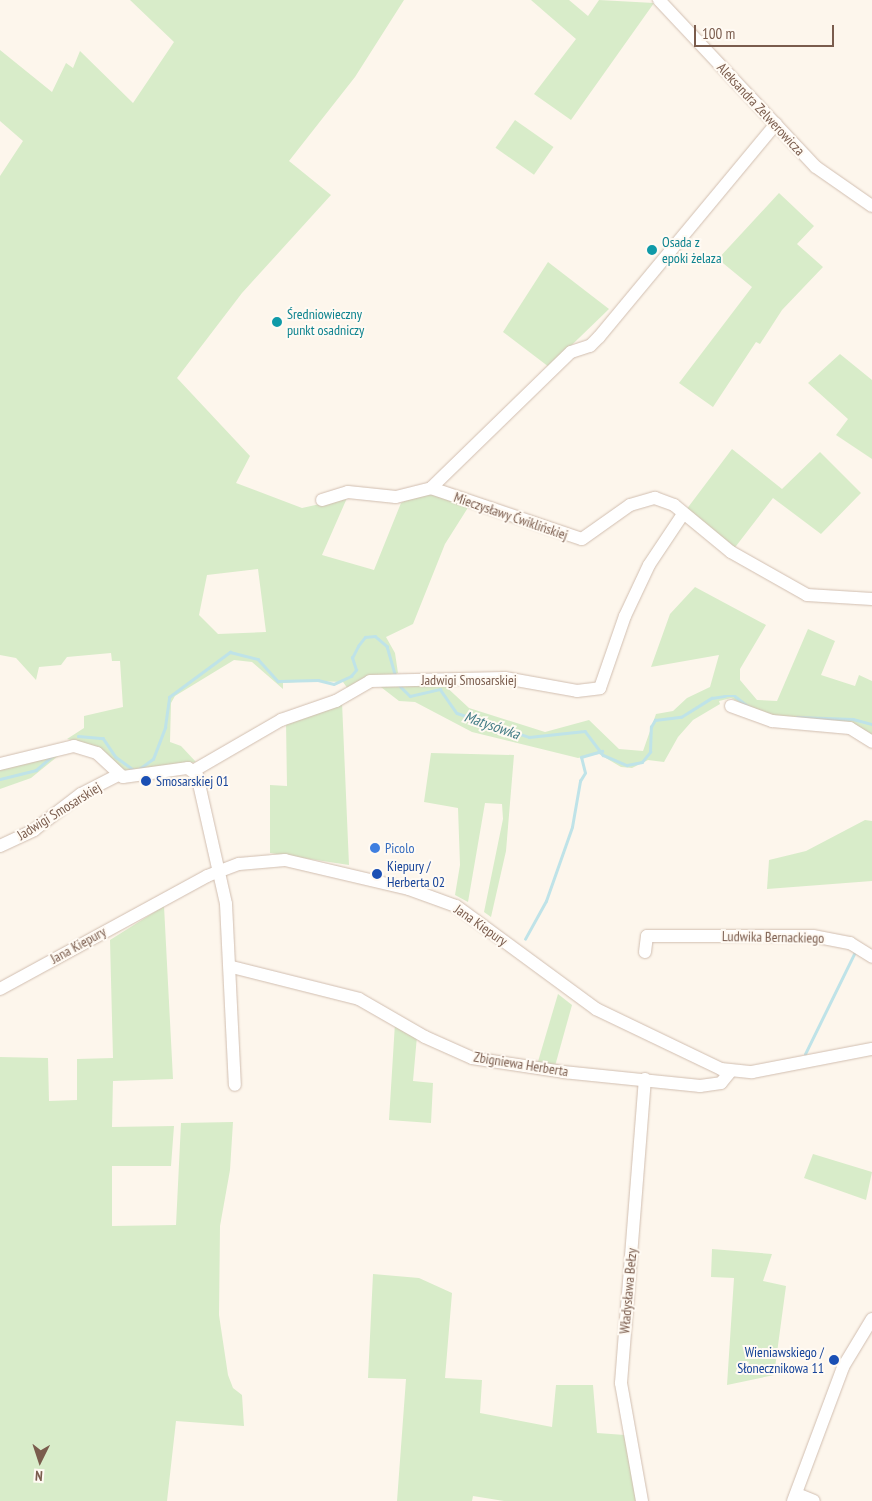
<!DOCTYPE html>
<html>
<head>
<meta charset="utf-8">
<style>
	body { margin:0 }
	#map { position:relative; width:872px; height:1501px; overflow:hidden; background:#fdf6ec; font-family:"PT Sans Narrow",sans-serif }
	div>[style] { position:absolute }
	.green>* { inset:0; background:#d8ecc9; transform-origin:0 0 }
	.stream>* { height:2.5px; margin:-1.25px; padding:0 1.25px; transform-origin:1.25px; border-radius:1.25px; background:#bfe3e8 }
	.roads { filter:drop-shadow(0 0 1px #d1beb0) drop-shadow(0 0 1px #d1beb0) }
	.minor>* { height:12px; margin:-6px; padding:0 6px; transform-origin:6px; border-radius:6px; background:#fff }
	.dots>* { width:14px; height:14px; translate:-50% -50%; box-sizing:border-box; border:2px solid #fffaf3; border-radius:50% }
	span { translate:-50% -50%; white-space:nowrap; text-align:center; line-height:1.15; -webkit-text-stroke:4px #fffaf3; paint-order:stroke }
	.street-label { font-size:14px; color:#7a5c4d }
	.culture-label { font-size:14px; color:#0d838f }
	.left { translate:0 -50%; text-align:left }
	.transit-label { font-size:14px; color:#164399 }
	.right { translate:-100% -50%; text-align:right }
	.shop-label { font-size:14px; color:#366cbe }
	.water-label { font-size:15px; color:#437c86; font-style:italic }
	.north { position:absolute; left:15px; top:1436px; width:50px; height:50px; -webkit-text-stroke:4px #fffaf3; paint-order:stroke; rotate:184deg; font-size:14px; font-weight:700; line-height:20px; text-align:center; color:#7a5c4d }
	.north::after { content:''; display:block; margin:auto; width:18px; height:22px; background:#7a5c4d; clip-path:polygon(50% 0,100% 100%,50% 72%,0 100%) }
	.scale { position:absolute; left:694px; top:25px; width:140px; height:22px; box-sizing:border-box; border:2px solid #7a5c4d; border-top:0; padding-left:6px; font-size:15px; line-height:18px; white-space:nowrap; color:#7a5c4d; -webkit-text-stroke:4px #fffaf3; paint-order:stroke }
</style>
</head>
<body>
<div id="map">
	<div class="green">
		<i style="clip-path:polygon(evenodd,130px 0,404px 0,355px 77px,289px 161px,331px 195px,242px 293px,177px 378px,250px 456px,236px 483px,302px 508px,347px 498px,322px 555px,374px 570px,401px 503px,421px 491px,469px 506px,445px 544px,413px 624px,386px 637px,395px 653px,398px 673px,348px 689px,343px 682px,312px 681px,283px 683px,283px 689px,252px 662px,234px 660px,175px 696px,171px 703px,170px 742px,181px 746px,196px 762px,125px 774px,80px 742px,67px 739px,84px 728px,84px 716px,123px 707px,120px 661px,112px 661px,111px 653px,67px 657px,61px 665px,39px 667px,36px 680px,16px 658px,0 655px,0 176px,23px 141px,0 121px,0 50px,52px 92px,66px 63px,73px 68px,80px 51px,133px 103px,174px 42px,130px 0,258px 569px,266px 632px,218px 634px,199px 615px,207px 575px,258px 569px)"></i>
		<i style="clip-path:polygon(531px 0,569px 0,588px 16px,599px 0,654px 3px,571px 120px,534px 94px,576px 39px)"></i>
		<i style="left:515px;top:120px;width:47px;height:34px;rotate:35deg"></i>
		<i style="clip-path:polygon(779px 193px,814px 226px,797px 244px,823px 267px,782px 310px,760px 344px,756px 342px,713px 407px,679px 383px,752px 287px,718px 259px)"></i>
		<i style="clip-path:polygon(548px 262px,609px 309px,549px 367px,503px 332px)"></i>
		<i style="clip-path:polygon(840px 354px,872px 380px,872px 459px,836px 435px,848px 419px,808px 383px)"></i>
		<i style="clip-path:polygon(732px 449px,782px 489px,820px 452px,861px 493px,821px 534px,773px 498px,733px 550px,686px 510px)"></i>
		<i style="clip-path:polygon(695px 587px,766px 625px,740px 669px,740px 680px,757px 700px,777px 701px,808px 629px,835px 641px,821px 675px,855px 686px,859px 675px,872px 681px,872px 738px,851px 722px,773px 719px,731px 698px,719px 701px,720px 704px,693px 720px,678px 737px,664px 762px,648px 760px,632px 768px,621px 767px,599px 754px,578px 758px,472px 732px,415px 702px,399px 701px,377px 684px,441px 682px,469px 708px,545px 732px,589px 720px,619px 749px,643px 751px,656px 714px,673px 711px,687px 698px,710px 687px,719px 655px,651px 667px,670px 614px)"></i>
		<i style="clip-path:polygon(342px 702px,349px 865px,270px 853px,270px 785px,287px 786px,286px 722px)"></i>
		<i style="clip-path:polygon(63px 752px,31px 778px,0 789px,0 768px)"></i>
		<i style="clip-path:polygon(431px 753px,514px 755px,506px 851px,491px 917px,484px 912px,503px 819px,502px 804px,485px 803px,468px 902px,455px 895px,460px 865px,458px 808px,424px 802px)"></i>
		<i style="clip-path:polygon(865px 820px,872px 821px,872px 881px,767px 889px,769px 860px,806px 851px)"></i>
		<i style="clip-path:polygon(164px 906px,173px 1079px,113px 1081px,112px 1127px,174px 1126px,171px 1166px,112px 1166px,112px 1226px,176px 1225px,181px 1123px,233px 1122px,230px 1170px,220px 1226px,219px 1315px,228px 1375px,233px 1388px,242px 1395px,244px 1426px,176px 1421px,167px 1501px,0 1501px,0 1057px,48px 1058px,49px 1101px,77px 1100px,77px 1059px,113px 1058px,110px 940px)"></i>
		<i style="clip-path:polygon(558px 994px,572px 1005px,555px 1066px,537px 1065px)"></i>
		<i style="clip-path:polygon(395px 1023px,417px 1036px,413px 1081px,433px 1083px,431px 1123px,389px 1120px)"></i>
		<i style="clip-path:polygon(813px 1154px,872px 1172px,866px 1200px,804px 1178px)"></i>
		<i style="clip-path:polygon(712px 1249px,772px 1254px,763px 1281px,786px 1286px,774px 1375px,727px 1385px,734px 1278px,711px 1277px)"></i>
		<i style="clip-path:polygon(373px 1274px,419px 1278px,452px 1293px,445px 1378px,482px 1380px,480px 1413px,552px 1427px,556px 1385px,593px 1385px,597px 1433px,625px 1435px,639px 1501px,504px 1501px,473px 1496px,472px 1501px,397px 1501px,406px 1379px,368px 1378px)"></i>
	</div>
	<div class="stream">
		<i style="left:398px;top:684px;width:17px;rotate:45deg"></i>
		<i style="left:410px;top:696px;width:31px;rotate:-13deg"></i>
		<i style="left:440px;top:689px;width:29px;rotate:55deg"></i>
		<i style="left:457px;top:713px;width:76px;rotate:18.4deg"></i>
		<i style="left:529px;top:737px;width:56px;rotate:-6.1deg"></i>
		<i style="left:585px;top:731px;width:30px;rotate:53deg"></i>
		<i style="left:603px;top:755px;width:26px;rotate:23deg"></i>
		<i style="left:627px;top:765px;width:15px;rotate:-11deg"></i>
		<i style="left:642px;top:762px;width:13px;rotate:-51deg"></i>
		<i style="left:650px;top:752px;width:25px;rotate:-88deg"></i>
		<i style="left:651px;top:727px;width:8px;rotate:-60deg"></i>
		<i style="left:655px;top:720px;width:26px;rotate:-7deg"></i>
		<i style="left:681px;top:717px;width:36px;rotate:-32deg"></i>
		<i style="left:712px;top:698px;width:13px;rotate:-9deg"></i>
		<i style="left:725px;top:696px;width:10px"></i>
		<i style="left:735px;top:696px;width:18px;rotate:38deg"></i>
		<i style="left:797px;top:717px;width:56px;rotate:2deg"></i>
		<i style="left:853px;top:719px;width:20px;rotate:15deg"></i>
		<i style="left:78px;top:736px;width:25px;rotate:5deg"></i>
		<i style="left:103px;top:738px;width:23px;rotate:56deg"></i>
		<i style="left:116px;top:757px;width:22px;rotate:36deg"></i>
		<i style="left:139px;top:769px;width:17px;rotate:-36deg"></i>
		<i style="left:153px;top:759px;width:34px;rotate:-69deg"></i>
		<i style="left:165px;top:727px;width:30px;rotate:-82deg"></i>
		<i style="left:169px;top:697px;width:76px;rotate:-36.4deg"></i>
		<i style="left:230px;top:652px;width:29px;rotate:14deg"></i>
		<i style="left:258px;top:659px;width:30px;rotate:48deg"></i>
		<i style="left:278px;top:681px;width:40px;rotate:-1.4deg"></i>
		<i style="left:318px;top:680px;width:16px;rotate:14deg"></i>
		<i style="left:334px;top:684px;width:19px;rotate:-25deg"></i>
		<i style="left:351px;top:676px;width:8px;rotate:-50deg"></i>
		<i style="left:356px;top:670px;width:13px;rotate:-108deg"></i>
		<i style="left:352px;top:658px;width:13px;rotate:-63deg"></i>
		<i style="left:358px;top:646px;width:11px;rotate:-52deg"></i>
		<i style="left:365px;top:637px;width:10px;rotate:-6deg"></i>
		<i style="left:375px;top:636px;width:16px;rotate:40deg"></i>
		<i style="left:387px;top:646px;width:32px;rotate:74deg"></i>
		<i style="left:0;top:779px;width:37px;rotate:-14deg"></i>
		<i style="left:36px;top:770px;width:21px;rotate:-41deg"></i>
		<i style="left:525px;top:939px;width:43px;rotate:-61.1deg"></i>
		<i style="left:546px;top:901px;width:78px;rotate:-70.6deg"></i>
		<i style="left:572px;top:827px;width:47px;rotate:-80.1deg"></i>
		<i style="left:580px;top:781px;width:9px;rotate:-58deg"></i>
		<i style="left:585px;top:773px;width:16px;rotate:-104deg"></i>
		<i style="left:581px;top:757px;width:22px;rotate:-16deg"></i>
		<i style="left:805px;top:1054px;width:114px;rotate:-63.9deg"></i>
	</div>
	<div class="roads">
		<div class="minor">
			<i style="left:659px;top:0;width:229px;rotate:46.8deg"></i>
			<i style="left:816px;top:167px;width:68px;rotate:34.9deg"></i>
			<i style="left:431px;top:488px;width:195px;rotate:-44.2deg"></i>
			<i style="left:571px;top:352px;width:20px;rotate:-18deg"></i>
			<i style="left:590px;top:346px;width:13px;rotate:-45deg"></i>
			<i style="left:599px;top:337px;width:277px;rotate:-50.3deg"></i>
			<i style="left:322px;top:500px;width:27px;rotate:-17deg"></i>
			<i style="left:348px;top:492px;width:48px;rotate:5.9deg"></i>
			<i style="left:396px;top:497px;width:36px;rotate:-14deg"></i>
			<i style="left:431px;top:488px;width:159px;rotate:18.7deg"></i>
			<i style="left:582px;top:539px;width:59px;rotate:-35.3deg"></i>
			<i style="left:630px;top:505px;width:26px;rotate:-16deg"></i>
			<i style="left:655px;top:498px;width:20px;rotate:20deg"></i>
			<i style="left:674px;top:505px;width:74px;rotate:39.5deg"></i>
			<i style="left:731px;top:552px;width:87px;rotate:29.5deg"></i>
			<i style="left:807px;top:595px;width:65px;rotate:3.5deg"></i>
			<i style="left:731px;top:706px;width:44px;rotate:20.1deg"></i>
			<i style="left:772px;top:721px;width:78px;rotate:5.1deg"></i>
			<i style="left:850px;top:728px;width:26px;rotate:32deg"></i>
			<i style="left:0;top:764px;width:76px;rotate:-13.7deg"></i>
			<i style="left:74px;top:746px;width:24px;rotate:17deg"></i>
			<i style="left:97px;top:753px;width:35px;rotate:43deg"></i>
			<i style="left:123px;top:777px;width:66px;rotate:-7.9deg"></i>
			<i style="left:188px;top:768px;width:11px;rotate:38deg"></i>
			<i style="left:197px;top:775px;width:132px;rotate:77.3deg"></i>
			<i style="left:226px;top:904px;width:181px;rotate:87.2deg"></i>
			<i style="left:193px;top:771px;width:102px;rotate:-30.1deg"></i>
			<i style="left:281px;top:720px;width:58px;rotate:-19.1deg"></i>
			<i style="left:336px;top:701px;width:39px;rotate:-30deg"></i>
			<i style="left:370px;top:681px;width:135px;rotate:-1.3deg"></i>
			<i style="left:505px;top:678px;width:73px;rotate:10.2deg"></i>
			<i style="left:577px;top:691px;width:23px;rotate:-7deg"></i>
			<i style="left:600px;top:688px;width:76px;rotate:-70.9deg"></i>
			<i style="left:625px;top:616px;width:56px;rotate:-64.8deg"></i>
			<i style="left:649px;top:565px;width:61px;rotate:-56.3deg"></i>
			<i style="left:0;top:846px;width:38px;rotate:-25deg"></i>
			<i style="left:34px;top:830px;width:59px;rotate:-37.5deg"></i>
			<i style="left:81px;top:794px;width:42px;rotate:-27.2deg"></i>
			<i style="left:645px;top:952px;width:16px;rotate:-83deg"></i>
			<i style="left:647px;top:936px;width:166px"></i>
			<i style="left:813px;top:936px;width:38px;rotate:11deg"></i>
			<i style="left:850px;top:943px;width:26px;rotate:32deg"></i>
			<i style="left:232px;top:967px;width:131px;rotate:14.1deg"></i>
			<i style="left:359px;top:999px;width:76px;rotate:29.9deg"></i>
			<i style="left:425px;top:1037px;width:51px;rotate:24.1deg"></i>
			<i style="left:472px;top:1058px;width:92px;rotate:8.7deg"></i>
			<i style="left:563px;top:1072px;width:138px;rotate:5.8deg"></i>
			<i style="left:700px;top:1086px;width:21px;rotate:-8deg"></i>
			<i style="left:721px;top:1083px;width:14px;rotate:-51deg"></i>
			<i style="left:0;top:989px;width:236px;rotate:-28.6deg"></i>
			<i style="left:207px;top:876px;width:34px;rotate:-21deg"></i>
			<i style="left:239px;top:864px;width:46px;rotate:-5deg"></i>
			<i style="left:285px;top:860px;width:127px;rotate:13.2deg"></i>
			<i style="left:409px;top:889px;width:50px;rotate:19.9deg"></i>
			<i style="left:456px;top:906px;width:174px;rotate:36.3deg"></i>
			<i style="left:596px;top:1009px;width:139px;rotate:25.6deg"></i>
			<i style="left:721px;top:1069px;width:31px;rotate:6deg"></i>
			<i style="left:752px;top:1072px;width:122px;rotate:-10.9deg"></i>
			<i style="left:797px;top:1494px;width:18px;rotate:22deg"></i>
			<i style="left:642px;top:1501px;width:120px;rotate:-100.1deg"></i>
			<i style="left:621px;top:1383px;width:305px;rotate:-85.5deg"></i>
			<i style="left:793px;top:1501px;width:143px;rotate:-69.5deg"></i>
			<i style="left:843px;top:1367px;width:56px;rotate:-58.9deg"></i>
		</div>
	</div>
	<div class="dots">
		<i style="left:652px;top:250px;background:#0f9aa8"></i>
		<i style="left:277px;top:322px;background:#0f9aa8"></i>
		<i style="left:146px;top:781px;background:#1a4fb4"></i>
		<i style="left:375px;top:848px;background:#3f7fe0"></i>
		<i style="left:377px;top:874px;background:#1a4fb4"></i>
		<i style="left:834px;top:1360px;background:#1a4fb4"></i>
	</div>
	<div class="street-label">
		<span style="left:761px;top:109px;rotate:47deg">Aleksandra Zelwerowicza</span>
		<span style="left:511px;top:516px;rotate:19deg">Mieczysławy Ćwiklińskiej</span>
		<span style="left:469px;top:680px">Jadwigi Smosarskiej</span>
		<span style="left:59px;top:811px;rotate:-32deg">Jadwigi Smosarskiej</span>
		<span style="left:481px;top:925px;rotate:35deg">Jana Kiepury</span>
		<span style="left:773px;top:937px;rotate:1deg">Ludwika Bernackiego</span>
		<span style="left:78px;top:945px;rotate:-29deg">Jana Kiepury</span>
		<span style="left:521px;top:1064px;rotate:9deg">Zbigniewa Herberta</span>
		<span style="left:628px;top:1291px;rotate:-85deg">Władysława Bełzy</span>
	</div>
	<div class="culture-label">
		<span class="left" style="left:662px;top:250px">Osada z<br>epoki żelaza</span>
		<span class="left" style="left:287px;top:322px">Średniowieczny<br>punkt osadniczy</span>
	</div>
	<div class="transit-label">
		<span class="left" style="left:156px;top:781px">Smosarskiej 01</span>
		<span class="left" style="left:387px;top:874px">Kiepury /<br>Herberta 02</span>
		<span class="right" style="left:824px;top:1360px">Wieniawskiego /<br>Słonecznikowa 11</span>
	</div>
	<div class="shop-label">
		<span class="left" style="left:385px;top:848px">Picolo</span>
	</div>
	<div class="water-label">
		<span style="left:492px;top:725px;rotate:19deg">Matysówka</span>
	</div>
	<div class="north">N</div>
	<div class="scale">100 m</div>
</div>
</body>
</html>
